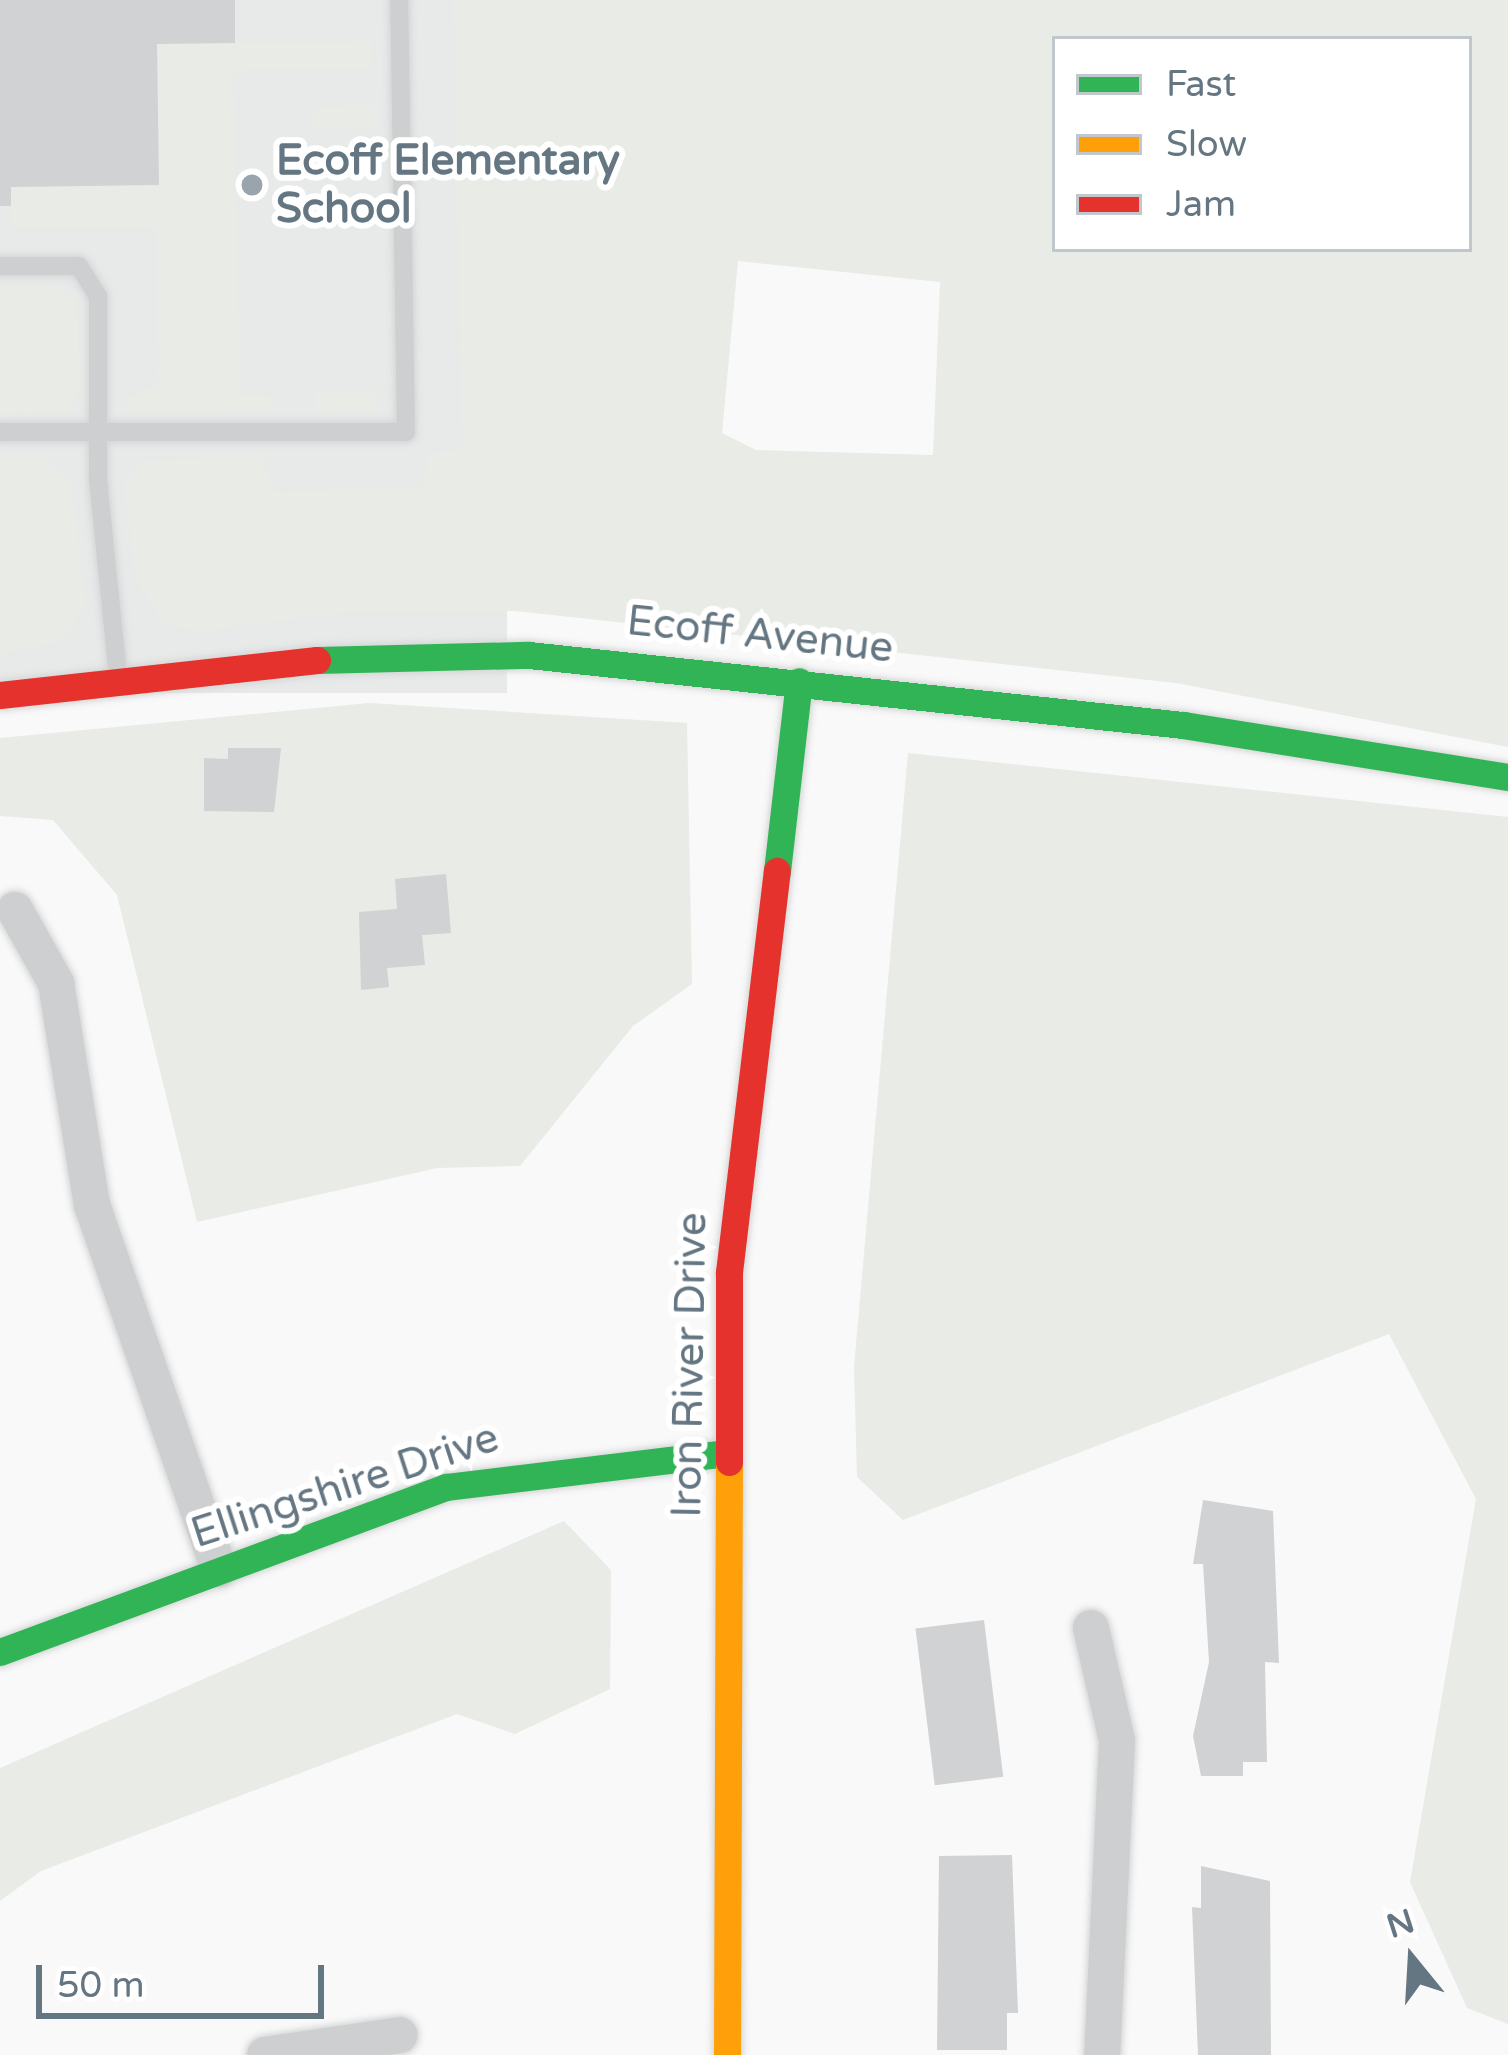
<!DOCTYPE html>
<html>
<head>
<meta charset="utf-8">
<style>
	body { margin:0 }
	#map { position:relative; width:1508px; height:2055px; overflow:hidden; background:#f9f9f9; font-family:"Varela Round",sans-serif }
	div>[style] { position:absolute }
	.built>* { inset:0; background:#e8e9e9; transform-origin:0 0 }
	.green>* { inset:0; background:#e8ebe6 }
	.building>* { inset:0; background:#d0d2d3; transform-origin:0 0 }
	.roads { filter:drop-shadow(0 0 3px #d5d6d7) drop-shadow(0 0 3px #d5d6d7) }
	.lane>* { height:18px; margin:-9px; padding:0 9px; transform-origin:9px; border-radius:9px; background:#cecfd0 }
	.street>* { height:36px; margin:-18px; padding:0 18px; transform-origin:18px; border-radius:18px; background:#cecfd0 }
	.fast>* { height:27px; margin:-13.5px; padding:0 13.5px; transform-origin:13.5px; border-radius:13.5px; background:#30b455 }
	.slow>* { height:27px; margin:-13.5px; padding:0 13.5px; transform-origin:13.5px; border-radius:13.5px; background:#ff9f0a }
	.jam>* { height:27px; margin:-13.5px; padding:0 13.5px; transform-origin:13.5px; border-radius:13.5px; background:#e5322d }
	.dots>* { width:33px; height:33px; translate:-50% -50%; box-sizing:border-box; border:6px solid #fff; border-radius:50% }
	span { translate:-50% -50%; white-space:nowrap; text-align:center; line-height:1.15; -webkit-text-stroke:12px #fff; paint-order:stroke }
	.poi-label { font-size:42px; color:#657683; font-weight:700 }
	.left { translate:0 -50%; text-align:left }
	.street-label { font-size:42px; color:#657683 }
	.legend { position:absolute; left:1052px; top:36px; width:420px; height:216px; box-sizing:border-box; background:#fff; border:3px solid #c1c8cd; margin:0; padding:15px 21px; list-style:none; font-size:36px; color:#657683 }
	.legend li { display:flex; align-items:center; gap:24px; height:60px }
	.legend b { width:60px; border:3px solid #c1c8cd }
	.north { position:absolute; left:1352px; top:1899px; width:120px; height:120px; -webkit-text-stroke:9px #fff; paint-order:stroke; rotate:342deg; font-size:33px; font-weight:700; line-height:48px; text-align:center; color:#657683 }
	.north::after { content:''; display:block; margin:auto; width:42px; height:54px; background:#657683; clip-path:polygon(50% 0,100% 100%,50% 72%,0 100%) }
	.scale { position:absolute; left:36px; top:1965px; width:288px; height:54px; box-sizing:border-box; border:6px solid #657683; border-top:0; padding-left:15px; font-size:36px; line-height:42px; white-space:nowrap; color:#657683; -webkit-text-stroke:9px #fff; paint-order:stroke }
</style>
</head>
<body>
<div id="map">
	<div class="built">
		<i style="left:0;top:0;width:507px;height:693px"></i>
	</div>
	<div class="green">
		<i style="clip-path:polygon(evenodd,453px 0,1508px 0,1508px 747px,1176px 683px,515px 611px,348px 612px,198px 632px,164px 623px,135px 580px,124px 484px,142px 461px,262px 455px,274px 492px,423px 487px,428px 453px,462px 450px,453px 0,1055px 39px,1469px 39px,1469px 249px,1055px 249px,1055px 39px,453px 0,738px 261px,940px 282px,933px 455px,756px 450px,722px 433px,738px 261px)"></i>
		<i style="clip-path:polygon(371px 42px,372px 69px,234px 70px,240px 394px,271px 396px,273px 411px,130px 415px,128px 399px,158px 384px,156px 227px,11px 228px,11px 187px,157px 44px)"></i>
		<i style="clip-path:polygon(373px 105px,382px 117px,373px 130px,308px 127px,316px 107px)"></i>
		<i style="clip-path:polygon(0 285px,54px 285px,76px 299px,82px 390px,64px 414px,0 416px)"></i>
		<i style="clip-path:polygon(374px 390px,377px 411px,321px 413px,312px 402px,317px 391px)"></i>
		<i style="clip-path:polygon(41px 456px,71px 481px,86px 606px,61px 641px,0 655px,0 457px)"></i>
		<i style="clip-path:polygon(369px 703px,687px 723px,692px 984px,633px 1026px,520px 1166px,437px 1168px,197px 1222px,117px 895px,53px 820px,0 816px,0 738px)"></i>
		<i style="clip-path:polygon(908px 753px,1508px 817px,1508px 2024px,1467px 2008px,1410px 1882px,1476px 1499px,1389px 1334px,903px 1520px,857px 1477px,854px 1367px)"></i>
		<i style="clip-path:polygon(564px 1521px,611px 1570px,610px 1689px,515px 1734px,457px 1714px,41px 1871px,0 1901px,0 1768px)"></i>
	</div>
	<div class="building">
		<i style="clip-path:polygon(0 0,235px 0,235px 43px,157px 44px,159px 185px,11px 187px,11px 206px,0 206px)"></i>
		<i style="clip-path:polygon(228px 748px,281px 748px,274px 812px,204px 811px,204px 758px,228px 759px)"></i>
		<i style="clip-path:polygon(446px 874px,451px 933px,422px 935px,425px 965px,387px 968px,389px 987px,361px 990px,359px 912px,397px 909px,395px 879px)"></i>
		<i style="clip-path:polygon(1203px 1500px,1273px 1511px,1279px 1663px,1265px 1662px,1267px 1762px,1243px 1762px,1243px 1776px,1201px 1776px,1193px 1736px,1209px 1662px,1203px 1564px,1193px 1564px)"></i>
		<i style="left:984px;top:1620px;width:158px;height:69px;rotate:83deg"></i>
		<i style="clip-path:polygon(1012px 1855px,1018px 2013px,1007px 2013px,1007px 2050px,937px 2050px,939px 1856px)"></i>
		<i style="clip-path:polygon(1201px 1866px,1270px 1881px,1271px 2055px,1198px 2055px,1192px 1907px,1201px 1908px)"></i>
	</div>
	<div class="roads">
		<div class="lane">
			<i style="left:0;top:266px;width:79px"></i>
			<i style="left:79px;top:266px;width:36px;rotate:58deg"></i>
			<i style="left:98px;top:296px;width:183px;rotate:90deg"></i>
			<i style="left:98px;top:479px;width:198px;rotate:84.2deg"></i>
			<i style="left:0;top:432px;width:406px"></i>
			<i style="left:406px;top:432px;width:432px;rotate:-90.9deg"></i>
		</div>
		<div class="street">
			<i style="left:15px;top:910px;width:84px;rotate:60.7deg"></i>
			<i style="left:56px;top:983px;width:225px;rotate:80.8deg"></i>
			<i style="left:92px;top:1205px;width:386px;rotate:70.8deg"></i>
			<i style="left:1091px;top:1628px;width:116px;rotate:77deg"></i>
			<i style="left:1117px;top:1741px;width:314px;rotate:92.7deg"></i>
			<i style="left:265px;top:2055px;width:136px;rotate:-8.4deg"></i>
		</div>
		<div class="fast">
			<i style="left:317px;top:660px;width:212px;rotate:-1.4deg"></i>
			<i style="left:529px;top:655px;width:658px;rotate:6.11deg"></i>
			<i style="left:1183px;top:725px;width:329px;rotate:9.1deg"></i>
			<i style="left:777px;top:871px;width:191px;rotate:-83.4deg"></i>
			<i style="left:0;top:1652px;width:476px;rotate:-20.3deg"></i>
			<i style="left:446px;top:1487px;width:284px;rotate:-6.9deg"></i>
		</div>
		<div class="slow">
			<i style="left:727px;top:2055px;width:593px;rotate:-89.81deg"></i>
		</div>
		<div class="jam">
			<i style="left:0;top:695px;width:319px;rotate:-6.3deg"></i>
			<i style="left:729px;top:1462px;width:190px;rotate:-90deg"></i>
			<i style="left:729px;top:1272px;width:404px;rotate:-83.2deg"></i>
		</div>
	</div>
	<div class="dots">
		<i style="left:252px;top:185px;background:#99a4ac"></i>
	</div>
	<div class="poi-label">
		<span class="left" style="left:276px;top:185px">Ecoff Elementary<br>School</span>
	</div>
	<div class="street-label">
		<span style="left:760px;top:635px;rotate:6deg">Ecoff Avenue</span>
		<span style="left:690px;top:1365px;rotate:-89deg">Iron River Drive</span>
		<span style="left:345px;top:1486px;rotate:-18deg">Ellingshire Drive</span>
	</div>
	<ul class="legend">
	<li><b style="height:15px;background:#30b455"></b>Fast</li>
	<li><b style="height:15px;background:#ff9f0a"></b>Slow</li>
	<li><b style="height:15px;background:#e5322d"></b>Jam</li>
	</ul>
	<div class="north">N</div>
	<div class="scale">50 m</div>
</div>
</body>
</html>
